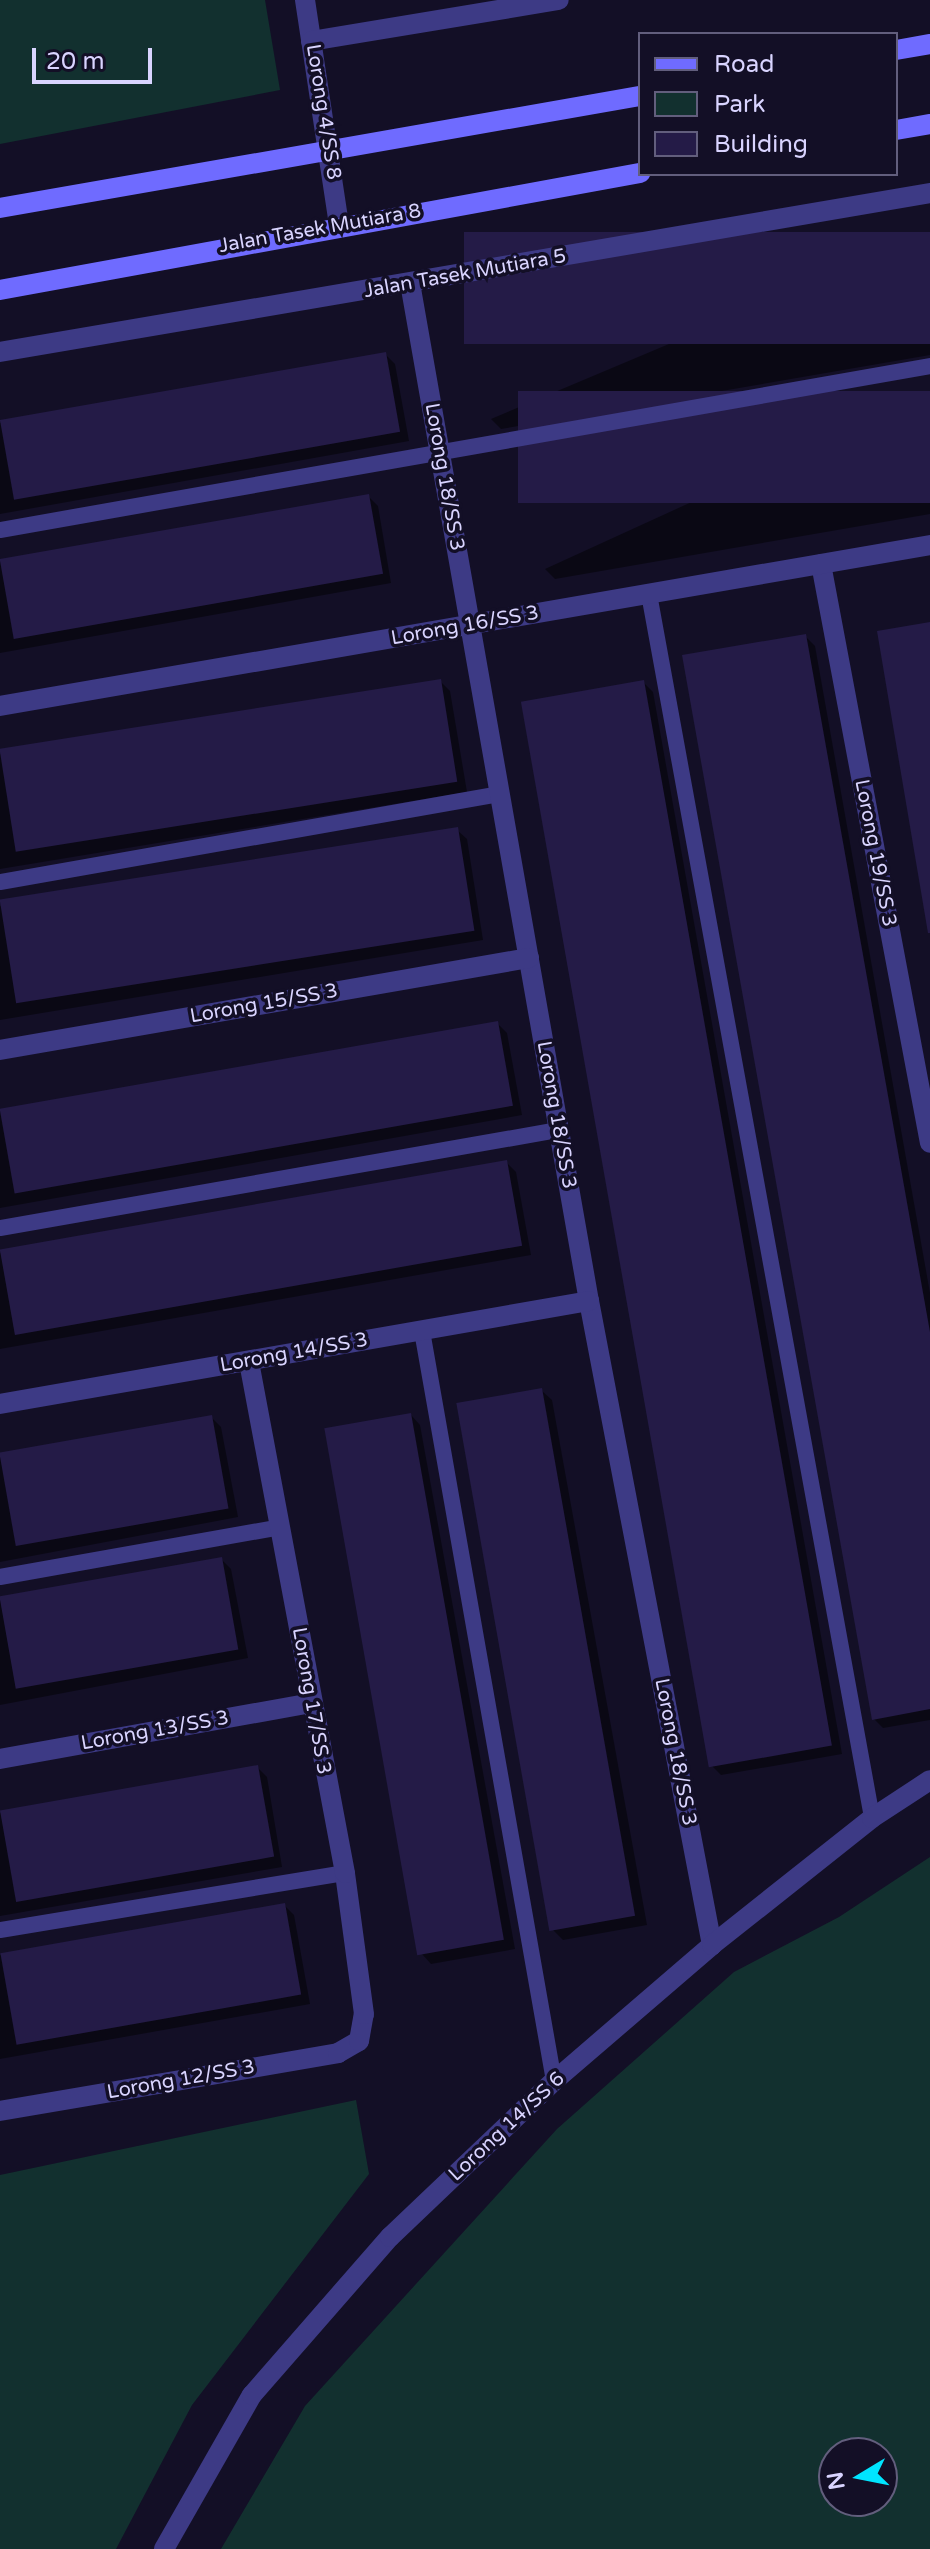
<!DOCTYPE html>
<html>
<head>
<meta charset="utf-8">
<style>
	body { margin:0 }
	#map { position:relative; width:930px; height:2549px; overflow:hidden; background:#130f26; font-family:"Varela Round",sans-serif }
	div>[style] { position:absolute }
	.green>* { inset:0; background:#12302f }
	.shadow>* { inset:0; background:#0007 }
	.building>* { inset:0; background:#241b47; transform-origin:0 0 }
	.lane>* { height:16px; margin:-8px; padding:0 8px; transform-origin:8px; border-radius:8px; background:#3d3a85 }
	.street>* { height:20px; margin:-10px; padding:0 10px; transform-origin:10px; border-radius:10px; background:#3d3a85 }
	.secondary>* { height:20px; margin:-10px; padding:0 10px; transform-origin:10px; border-radius:10px; background:#6f6bff }
	span { translate:-50% -50%; white-space:nowrap; text-align:center; line-height:1.15; -webkit-text-stroke:7px #130f26; paint-order:stroke }
	.street-label { font-size:20px; color:#d9d4ff }
	.legend { position:absolute; left:638px; top:32px; width:260px; height:144px; box-sizing:border-box; background:#130f26; border:2px solid #625e7d; margin:0; padding:10px 14px; list-style:none; font-size:24px; color:#d9d4ff }
	.legend li { display:flex; align-items:center; gap:16px; height:40px }
	.legend b { width:40px; border:2px solid #625e7d }
	.north { position:absolute; left:818px; top:2437px; width:80px; height:80px; box-sizing:border-box; background:#130f26; border:2px solid #625e7d; border-radius:50%; rotate:260deg; font-size:22px; font-weight:700; line-height:32px; text-align:center; color:#d9d4ff }
	.north::after { content:''; display:block; margin:auto; width:28px; height:36px; background:#00e5ff; clip-path:polygon(50% 0,100% 100%,50% 72%,0 100%) }
	.scale { position:absolute; left:32px; top:48px; width:120px; height:36px; box-sizing:border-box; border:4px solid #d9d4ff; border-top:0; padding-left:10px; font-size:24px; line-height:28px; white-space:nowrap; color:#d9d4ff; -webkit-text-stroke:6px #130f26; paint-order:stroke }
</style>
</head>
<body>
<div id="map">
	<div class="green">
		<i style="clip-path:polygon(0 0,265px 0,280px 90px,0 144px)"></i>
		<i style="clip-path:polygon(evenodd,930px 1857px,930px 2549px,221px 2549px,305px 2406px,557px 2129px,734px 1972px,839px 1917px,930px 1857px,882px 2453px,882px 2501px,834px 2501px,834px 2453px,882px 2453px)"></i>
		<i style="clip-path:polygon(356px 2100px,369px 2174px,192px 2405px,116px 2549px,0 2549px,0 2175px)"></i>
	</div>
	<div class="shadow">
		<i style="clip-path:polygon(930px 234px,930px 355px,501px 429px,491px 419px)"></i>
		<i style="clip-path:polygon(385px 354px,395px 364px,409px 441px,0 514px,0 423px)"></i>
		<i style="clip-path:polygon(930px 393px,930px 514px,555px 579px,545px 569px)"></i>
		<i style="clip-path:polygon(368px 496px,378px 506px,391px 583px,0 653px,0 562px)"></i>
		<i style="clip-path:polygon(805px 636px,815px 646px,930px 1293px,930px 1720px,883px 1728px,874px 1719px)"></i>
		<i style="clip-path:polygon(440px 681px,450px 691px,467px 792px,0 869px,0 754px)"></i>
		<i style="clip-path:polygon(643px 682px,653px 692px,842px 1754px,721px 1775px,711px 1765px)"></i>
		<i style="clip-path:polygon(457px 830px,467px 839px,483px 940px,0 1020px,0 906px)"></i>
		<i style="clip-path:polygon(497px 1023px,507px 1033px,522px 1115px,0 1208px,0 1111px)"></i>
		<i style="clip-path:polygon(506px 1162px,516px 1172px,531px 1255px,0 1349px,0 1253px)"></i>
		<i style="clip-path:polygon(542px 1391px,552px 1400px,647px 1925px,563px 1940px,553px 1930px)"></i>
		<i style="clip-path:polygon(411px 1415px,420px 1425px,515px 1949px,431px 1964px,422px 1954px)"></i>
		<i style="clip-path:polygon(211px 1417px,221px 1427px,238px 1517px,0 1562px,0 1457px)"></i>
		<i style="clip-path:polygon(221px 1559px,231px 1569px,248px 1658px,0 1705px,0 1600px)"></i>
		<i style="clip-path:polygon(257px 1767px,267px 1777px,282px 1867px,0 1916px,0 1813px)"></i>
		<i style="clip-path:polygon(284px 1905px,294px 1915px,310px 2004px,0 2059px,0 1955px)"></i>
	</div>
	<div class="building">
		<i style="left:930px;top:232px;width:112px;height:466px;rotate:90deg"></i>
		<i style="left:386px;top:352px;width:81px;height:392px;rotate:80deg"></i>
		<i style="left:930px;top:391px;width:112px;height:412px;rotate:90deg"></i>
		<i style="left:369px;top:494px;width:81px;height:375px;rotate:80deg"></i>
		<i style="clip-path:polygon(930px 622px,930px 933px,928px 933px,877px 631px)"></i>
		<i style="clip-path:polygon(806px 634px,930px 1332px,930px 1709px,872px 1720px,682px 655px)"></i>
		<i style="left:441px;top:679px;width:104px;height:447px;rotate:81deg"></i>
		<i style="left:644px;top:680px;width:1082px;height:125px;rotate:80deg"></i>
		<i style="left:458px;top:827px;width:105px;height:464px;rotate:81deg"></i>
		<i style="left:498px;top:1021px;width:86px;height:506px;rotate:80deg"></i>
		<i style="left:507px;top:1160px;width:87px;height:515px;rotate:80deg"></i>
		<i style="left:542px;top:1388px;width:536px;height:87px;rotate:80deg"></i>
		<i style="left:411px;top:1413px;width:535px;height:88px;rotate:80deg"></i>
		<i style="left:212px;top:1415px;width:95px;height:216px;rotate:80deg"></i>
		<i style="left:222px;top:1557px;width:94px;height:226px;rotate:80deg"></i>
		<i style="left:258px;top:1765px;width:93px;height:262px;rotate:80deg"></i>
		<i style="left:285px;top:1903px;width:93px;height:289px;rotate:80deg"></i>
	</div>
	<div class="lane">
		<i style="left:0;top:530px;width:944px;rotate:-10deg"></i>
		<i style="left:649px;top:594px;width:1244px;rotate:79.67deg"></i>
		<i style="left:0;top:882px;width:508px;rotate:-9.98deg"></i>
		<i style="left:0;top:1228px;width:567px;rotate:-9.96deg"></i>
		<i style="left:422px;top:1331px;width:762px;rotate:80.02deg"></i>
		<i style="left:0;top:1577px;width:285px;rotate:-10.1deg"></i>
		<i style="left:0;top:1930px;width:350px;rotate:-9.4deg"></i>
	</div>
	<div class="street">
		<i style="left:305px;top:0;width:228px;rotate:81.4deg"></i>
		<i style="left:311px;top:41px;width:251px;rotate:-9.4deg"></i>
		<i style="left:410px;top:283px;width:1034px;rotate:80.03deg"></i>
		<i style="left:589px;top:1301px;width:656px;rotate:79.19deg"></i>
		<i style="left:0;top:352px;width:943px;rotate:-9.7deg"></i>
		<i style="left:821px;top:564px;width:589px;rotate:79.34deg"></i>
		<i style="left:0;top:706px;width:944px;rotate:-9.82deg"></i>
		<i style="left:0;top:1050px;width:537px;rotate:-9.87deg"></i>
		<i style="left:0;top:1404px;width:598px;rotate:-9.92deg"></i>
		<i style="left:0;top:1759px;width:315px;rotate:-10.2deg"></i>
		<i style="left:0;top:2111px;width:343px;rotate:-9.7deg"></i>
		<i style="left:338px;top:2053px;width:24px;rotate:-30deg"></i>
		<i style="left:359px;top:2041px;width:27px;rotate:-80deg"></i>
		<i style="left:364px;top:2014px;width:142px;rotate:-97.7deg"></i>
		<i style="left:345px;top:1873px;width:520px;rotate:-100.64deg"></i>
		<i style="left:164px;top:2549px;width:177px;rotate:-60.3deg"></i>
		<i style="left:252px;top:2395px;width:210px;rotate:-48.9deg"></i>
		<i style="left:390px;top:2237px;width:226px;rotate:-43.6deg"></i>
		<i style="left:554px;top:2081px;width:208px;rotate:-40.7deg"></i>
		<i style="left:712px;top:1945px;width:204px;rotate:-38.4deg"></i>
		<i style="left:872px;top:1818px;width:69px;rotate:-33.2deg"></i>
	</div>
	<div class="secondary">
		<i style="left:896px;top:50px;width:35px;rotate:-10deg"></i>
		<i style="left:896px;top:130px;width:35px;rotate:-10deg"></i>
		<i style="left:0;top:208px;width:650px;rotate:-9.93deg"></i>
		<i style="left:0;top:290px;width:651px;rotate:-10.36deg"></i>
	</div>
	<div class="street-label">
		<span style="left:323px;top:112px;rotate:81deg">Lorong 4/SS 8</span>
		<span style="left:320px;top:229px;rotate:-10deg">Jalan Tasek Mutiara 8</span>
		<span style="left:465px;top:274px;rotate:-10deg">Jalan Tasek Mutiara 5</span>
		<span style="left:444px;top:477px;rotate:80deg">Lorong 18/SS 3</span>
		<span style="left:465px;top:626px;rotate:-10deg">Lorong 16/SS 3</span>
		<span style="left:875px;top:853px;rotate:79deg">Lorong 19/SS 3</span>
		<span style="left:264px;top:1004px;rotate:-10deg">Lorong 15/SS 3</span>
		<span style="left:556px;top:1115px;rotate:80deg">Lorong 18/SS 3</span>
		<span style="left:294px;top:1353px;rotate:-10deg">Lorong 14/SS 3</span>
		<span style="left:311px;top:1701px;rotate:80deg">Lorong 17/SS 3</span>
		<span style="left:155px;top:1731px;rotate:-10deg">Lorong 13/SS 3</span>
		<span style="left:675px;top:1752px;rotate:79deg">Lorong 18/SS 3</span>
		<span style="left:181px;top:2080px;rotate:-10deg">Lorong 12/SS 3</span>
		<span style="left:507px;top:2127px;rotate:-43deg">Lorong 14/SS 6</span>
	</div>
	<ul class="legend">
	<li><b style="height:10px;background:#6f6bff"></b>Road</li>
	<li><b style="height:22px;background:#12302f"></b>Park</li>
	<li><b style="height:22px;background:#241b47"></b>Building</li>
	</ul>
	<div class="north">N</div>
	<div class="scale">20 m</div>
</div>
</body>
</html>
